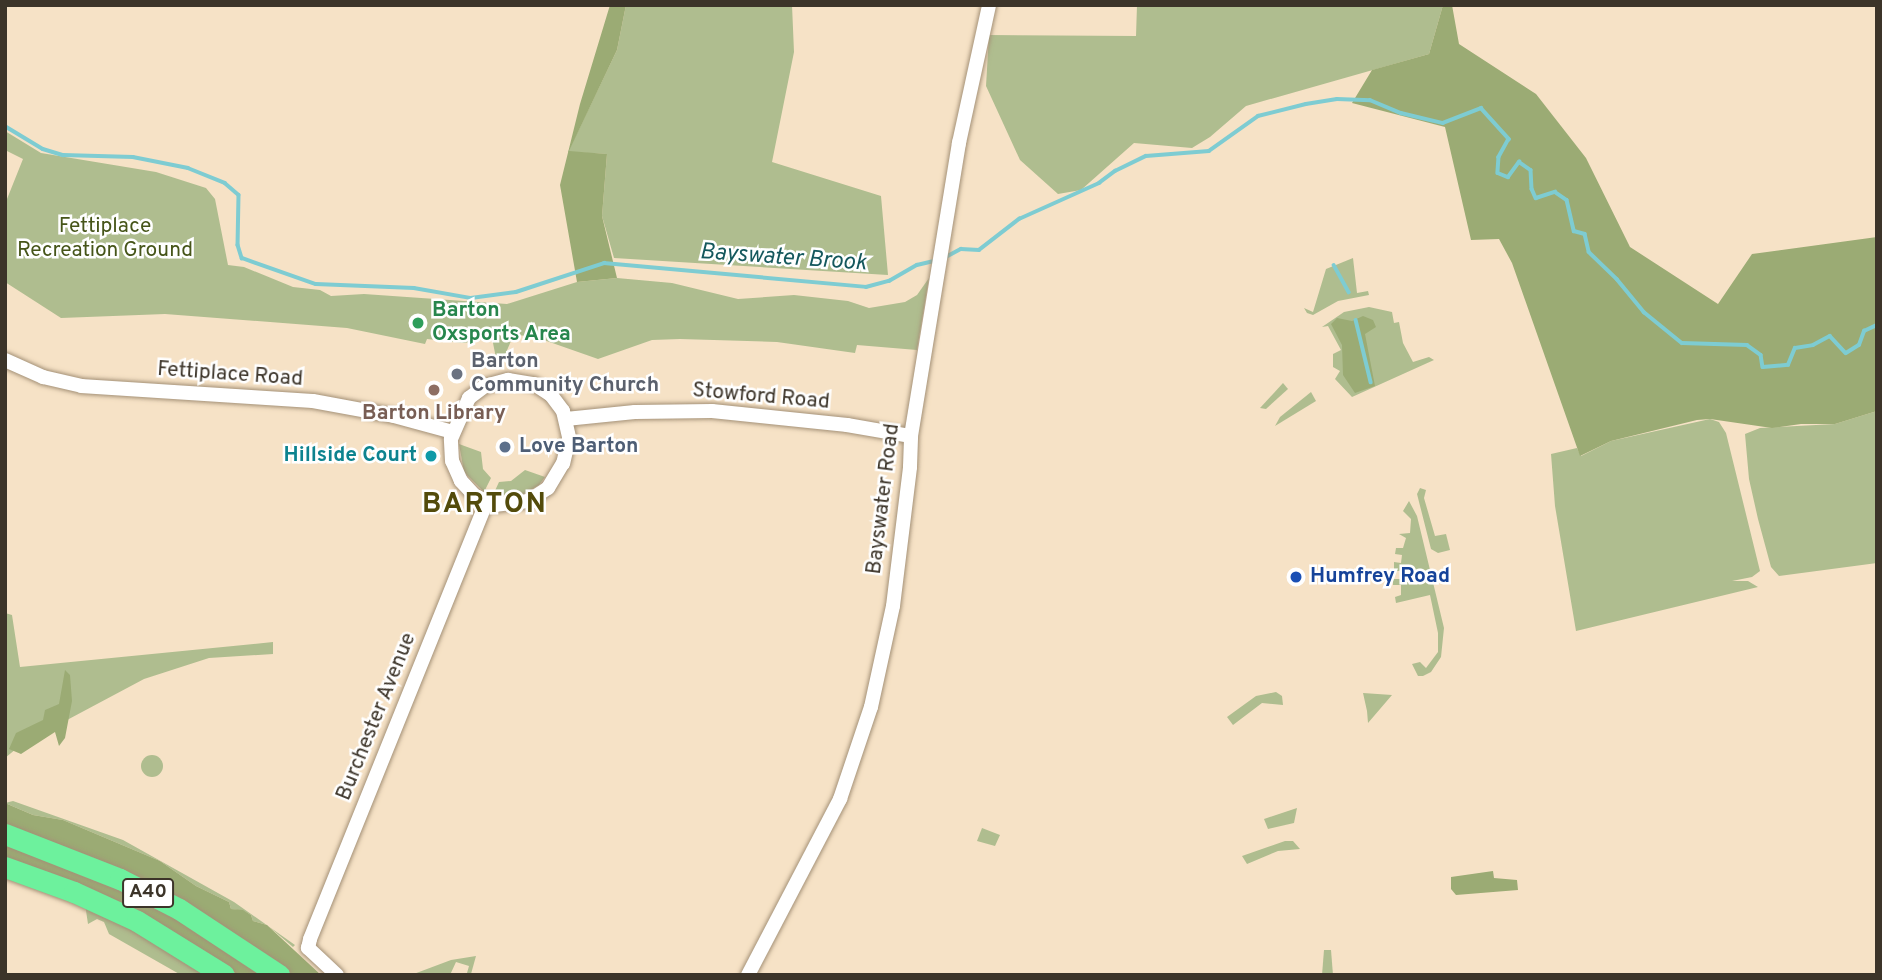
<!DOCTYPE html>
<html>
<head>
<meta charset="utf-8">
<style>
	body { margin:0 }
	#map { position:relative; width:1882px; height:980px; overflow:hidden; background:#f6e2c6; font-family:Overpass,sans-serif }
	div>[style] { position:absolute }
	.green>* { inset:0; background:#afbd8f }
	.round { border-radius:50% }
	.forest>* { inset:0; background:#9bab74 }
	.stream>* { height:3.5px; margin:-1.75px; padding:0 1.75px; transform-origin:1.75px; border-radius:1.75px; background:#7eccd2 }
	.roads { filter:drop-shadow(0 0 2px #a49177) drop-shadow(0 0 2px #a49177) }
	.minor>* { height:14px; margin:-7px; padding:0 7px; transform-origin:7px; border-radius:7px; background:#fff }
	.highway>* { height:21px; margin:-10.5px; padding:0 10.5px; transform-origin:10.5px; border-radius:10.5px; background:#6df19d }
	.dots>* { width:19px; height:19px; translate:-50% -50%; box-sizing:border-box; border:4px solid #fff; border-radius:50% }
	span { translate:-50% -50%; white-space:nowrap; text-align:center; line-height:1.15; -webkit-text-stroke:5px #fff; paint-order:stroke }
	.shield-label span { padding:2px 5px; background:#fff; border:2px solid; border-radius:5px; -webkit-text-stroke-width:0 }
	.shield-label { font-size:19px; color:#3c3429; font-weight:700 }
	.park-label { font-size:21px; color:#465519 }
	.leisure-label { font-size:21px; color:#27864d; font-weight:700 }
	.left { translate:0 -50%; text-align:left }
	.worship-label { font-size:21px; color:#5b616d; font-weight:700 }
	.street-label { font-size:21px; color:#3c3429 }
	.education-label { font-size:21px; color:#785e54; font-weight:700 }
	.service-label { font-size:21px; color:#4e5e75; font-weight:700 }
	.culture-label { font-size:21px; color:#0d838f; font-weight:700 }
	.right { translate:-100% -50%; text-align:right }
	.transit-label { font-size:21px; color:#164399; font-weight:700 }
	.water-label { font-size:23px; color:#15585d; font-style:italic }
	.district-label { font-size:28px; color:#534b0b; font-weight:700; letter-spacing:2px }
	.frame { position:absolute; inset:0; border:7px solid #3c3429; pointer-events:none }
</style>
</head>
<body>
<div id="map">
	<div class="green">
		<i style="clip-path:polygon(626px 5px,792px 5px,794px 52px,772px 162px,881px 196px,888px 275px,614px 258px,602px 216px,607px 154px,568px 152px,617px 50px)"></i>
		<i style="clip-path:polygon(1137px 5px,1443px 5px,1429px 54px,1246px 106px,1210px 137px,1192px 148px,1134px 143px,1081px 190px,1058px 194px,1020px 160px,986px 86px,989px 35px,1136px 36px)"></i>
		<i style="clip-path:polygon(5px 131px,41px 153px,156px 172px,206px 188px,215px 199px,228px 265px,244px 267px,293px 287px,320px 290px,331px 296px,364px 294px,507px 304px,577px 282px,617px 278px,672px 283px,738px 299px,794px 295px,848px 301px,869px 308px,905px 302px,917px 295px,929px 278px,917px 350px,857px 345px,855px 353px,777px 342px,680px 339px,652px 340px,598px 359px,541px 339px,514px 334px,505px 355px,496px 358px,492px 338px,464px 343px,427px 339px,425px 344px,347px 328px,165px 314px,61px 318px,5px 282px,5px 204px,23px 159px,5px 150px)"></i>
		<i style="clip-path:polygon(1353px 258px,1357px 293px,1368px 291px,1369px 295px,1338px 301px,1313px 315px,1307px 313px,1304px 308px,1313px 312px,1326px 269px)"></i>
		<i style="clip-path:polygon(1369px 307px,1392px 312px,1394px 323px,1399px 322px,1403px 343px,1413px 362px,1429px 357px,1434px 360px,1352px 397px,1335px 379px,1340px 371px,1333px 367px,1333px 354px,1341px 350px,1328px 326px,1322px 327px,1344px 312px)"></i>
		<i style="clip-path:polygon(1283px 383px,1288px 389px,1266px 409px,1260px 408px)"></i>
		<i style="clip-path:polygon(1311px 392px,1316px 401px,1275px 426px,1280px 417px)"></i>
		<i style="clip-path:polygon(1877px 411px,1877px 563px,1779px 576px,1771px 567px,1758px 519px,1749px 479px,1745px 434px,1760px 428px,1835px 424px)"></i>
		<i style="clip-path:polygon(1710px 419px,1719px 422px,1726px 433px,1760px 571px,1752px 577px,1732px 581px,1748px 581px,1758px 587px,1576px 631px,1555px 506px,1551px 454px,1577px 448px,1581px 456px,1611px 441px)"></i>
		<i style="clip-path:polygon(459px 444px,481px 452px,483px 469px,491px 478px,484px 492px,464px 472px)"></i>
		<i style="clip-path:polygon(525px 470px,545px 477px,539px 485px,522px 495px,493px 495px,499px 482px,511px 481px)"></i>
		<i style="clip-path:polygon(1420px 488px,1426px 490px,1424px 498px,1435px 536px,1446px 534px,1450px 550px,1438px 553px,1431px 549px,1417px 494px)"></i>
		<i style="clip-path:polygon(1409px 501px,1417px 516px,1444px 628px,1441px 657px,1431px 672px,1423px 676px,1418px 676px,1412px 664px,1420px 662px,1426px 668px,1438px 652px,1438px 633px,1430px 595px,1396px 603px,1395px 597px,1401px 595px,1401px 585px,1393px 585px,1393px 579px,1400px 579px,1401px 571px,1394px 571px,1394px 562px,1401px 563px,1402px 555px,1395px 554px,1396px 548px,1403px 548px,1406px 538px,1399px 534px,1410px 533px,1411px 519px,1403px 511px)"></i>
		<i style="clip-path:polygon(5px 613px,12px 615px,20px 667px,273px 642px,273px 654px,209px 658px,144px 679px,22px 744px,5px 758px)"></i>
		<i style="clip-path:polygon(1276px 692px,1282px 696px,1283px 705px,1262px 703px,1233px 725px,1227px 717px,1256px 696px)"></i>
		<i style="clip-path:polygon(1363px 693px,1392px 695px,1368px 723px,1367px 711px)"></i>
		<i class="round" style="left:141px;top:755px;width:22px;height:22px"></i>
		<i style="clip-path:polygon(13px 801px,123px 840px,234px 902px,295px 945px,293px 947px,267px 925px,253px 921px,251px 915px,244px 911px,231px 909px,229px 902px,196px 886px,160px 861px,63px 820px,33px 815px,5px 803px)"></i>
		<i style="clip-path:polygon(1297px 808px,1294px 823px,1268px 829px,1264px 819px)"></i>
		<i style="clip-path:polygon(982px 828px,1000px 835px,995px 846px,977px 841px)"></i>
		<i style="clip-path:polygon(1285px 841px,1293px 841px,1300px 849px,1278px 851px,1247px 864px,1242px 856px)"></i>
		<i style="clip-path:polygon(85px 904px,215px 975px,181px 975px,109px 934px,104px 922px,97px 919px,88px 924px)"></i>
		<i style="clip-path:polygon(1324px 950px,1331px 950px,1333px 975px,1322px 975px)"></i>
		<i style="clip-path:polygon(476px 956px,471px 974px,467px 973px,469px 966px,456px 962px,450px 975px,411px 975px,451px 960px)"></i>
	</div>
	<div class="forest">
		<i style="clip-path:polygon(610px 5px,626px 5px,617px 50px,569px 151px,607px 154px,602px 216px,617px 278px,577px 282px,560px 185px,580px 104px)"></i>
		<i style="clip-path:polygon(1443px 5px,1452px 5px,1459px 44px,1536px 94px,1586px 158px,1630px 247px,1718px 304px,1752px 254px,1877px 237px,1877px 411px,1835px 424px,1801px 424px,1772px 428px,1710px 419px,1697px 420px,1611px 441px,1580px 456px,1512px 263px,1499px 239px,1471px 240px,1445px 127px,1352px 103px,1372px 70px,1429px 54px)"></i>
		<i style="clip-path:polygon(1363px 316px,1373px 320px,1376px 327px,1365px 334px,1375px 386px,1355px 393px,1343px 375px,1342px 345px,1331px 324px,1337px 318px,1352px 321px)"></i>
		<i style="clip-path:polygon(65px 670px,70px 675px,72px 701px,65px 738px,59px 746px,55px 732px,21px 754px,9px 749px,16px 733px,43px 720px,45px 710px,59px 704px)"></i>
		<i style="clip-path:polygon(5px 803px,33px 815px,63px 820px,160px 861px,196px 886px,229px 902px,231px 909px,243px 910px,251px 915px,253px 921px,267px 925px,321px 975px,292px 975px,280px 966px,5px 828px)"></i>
		<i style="clip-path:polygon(5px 841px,128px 888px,269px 975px,238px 975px,223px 964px,5px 859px)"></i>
		<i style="clip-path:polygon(1493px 871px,1494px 878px,1517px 880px,1518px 890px,1456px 895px,1451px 889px,1451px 877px)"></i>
	</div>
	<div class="stream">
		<i style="left:5px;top:126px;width:44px;rotate:31.2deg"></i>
		<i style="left:43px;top:149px;width:21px;rotate:17deg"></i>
		<i style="left:63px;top:155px;width:70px;rotate:1.6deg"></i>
		<i style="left:133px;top:157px;width:56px;rotate:11.3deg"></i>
		<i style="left:188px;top:168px;width:40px;rotate:22deg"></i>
		<i style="left:225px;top:183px;width:18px;rotate:41deg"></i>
		<i style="left:239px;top:195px;width:50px;rotate:91.1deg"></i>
		<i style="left:238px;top:245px;width:14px;rotate:73deg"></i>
		<i style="left:242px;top:258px;width:78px;rotate:19.4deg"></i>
		<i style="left:316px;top:284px;width:98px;rotate:2.3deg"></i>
		<i style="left:414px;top:288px;width:58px;rotate:10deg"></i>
		<i style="left:471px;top:298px;width:45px;rotate:-7.6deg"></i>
		<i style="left:516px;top:292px;width:93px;rotate:-18.2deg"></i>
		<i style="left:604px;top:263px;width:263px;rotate:5.2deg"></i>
		<i style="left:866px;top:287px;width:24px;rotate:-15deg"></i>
		<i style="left:889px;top:281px;width:32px;rotate:-30deg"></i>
		<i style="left:917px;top:265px;width:17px;rotate:-13deg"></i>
		<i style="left:944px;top:258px;width:19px;rotate:-28deg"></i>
		<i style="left:961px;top:249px;width:18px;rotate:3deg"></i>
		<i style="left:979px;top:250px;width:51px;rotate:-37.8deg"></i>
		<i style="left:1019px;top:219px;width:88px;rotate:-24.2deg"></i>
		<i style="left:1099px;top:183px;width:20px;rotate:-37deg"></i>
		<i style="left:1115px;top:171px;width:34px;rotate:-26deg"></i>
		<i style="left:1146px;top:156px;width:63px;rotate:-4.5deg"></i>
		<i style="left:1209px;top:151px;width:60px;rotate:-35.5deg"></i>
		<i style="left:1258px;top:116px;width:49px;rotate:-14deg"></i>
		<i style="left:1306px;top:104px;width:31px;rotate:-9deg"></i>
		<i style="left:1337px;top:99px;width:33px;rotate:2deg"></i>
		<i style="left:1370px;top:100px;width:34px;rotate:23deg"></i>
		<i style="left:1401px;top:113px;width:43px;rotate:13.4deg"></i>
		<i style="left:1443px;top:123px;width:41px;rotate:-21.5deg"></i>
		<i style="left:1481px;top:108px;width:42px;rotate:47.9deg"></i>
		<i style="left:1509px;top:139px;width:21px;rotate:119deg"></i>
		<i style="left:1499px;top:157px;width:16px;rotate:94deg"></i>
		<i style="left:1498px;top:173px;width:11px;rotate:22deg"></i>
		<i style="left:1508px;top:177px;width:19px;rotate:-54deg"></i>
		<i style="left:1519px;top:162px;width:14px;rotate:34deg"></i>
		<i style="left:1531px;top:170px;width:19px;rotate:87deg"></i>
		<i style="left:1532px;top:189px;width:10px;rotate:66deg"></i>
		<i style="left:1536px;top:198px;width:20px;rotate:-18deg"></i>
		<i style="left:1555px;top:192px;width:14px;rotate:34deg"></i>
		<i style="left:1567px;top:200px;width:32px;rotate:77deg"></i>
		<i style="left:1574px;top:231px;width:11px;rotate:15deg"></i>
		<i style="left:1585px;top:234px;width:18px;rotate:77deg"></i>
		<i style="left:1589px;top:252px;width:39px;rotate:44deg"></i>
		<i style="left:1617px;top:279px;width:43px;rotate:50.7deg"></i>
		<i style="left:1644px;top:312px;width:49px;rotate:39.2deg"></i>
		<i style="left:1682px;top:343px;width:65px;rotate:1.8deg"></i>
		<i style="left:1747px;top:345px;width:17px;rotate:36deg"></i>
		<i style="left:1761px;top:355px;width:12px;rotate:81deg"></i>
		<i style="left:1763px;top:367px;width:25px;rotate:-5deg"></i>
		<i style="left:1788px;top:365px;width:18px;rotate:-68deg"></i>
		<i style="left:1795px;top:348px;width:18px;rotate:-9deg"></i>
		<i style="left:1813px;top:345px;width:19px;rotate:-28deg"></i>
		<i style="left:1830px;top:336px;width:23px;rotate:47deg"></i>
		<i style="left:1846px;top:353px;width:15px;rotate:-32deg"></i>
		<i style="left:1859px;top:345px;width:15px;rotate:-70deg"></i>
		<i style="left:1864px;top:331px;width:14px;rotate:-25deg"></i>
		<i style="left:1334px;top:265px;width:31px;rotate:61deg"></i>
		<i style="left:1356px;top:320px;width:64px;rotate:76.4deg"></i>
	</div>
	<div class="roads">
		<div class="minor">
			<i style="left:5px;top:360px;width:42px;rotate:24.1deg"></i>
			<i style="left:43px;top:377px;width:39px;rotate:13deg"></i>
			<i style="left:81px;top:386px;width:232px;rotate:3.7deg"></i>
			<i style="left:313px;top:401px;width:82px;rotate:10.5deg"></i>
			<i style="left:394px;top:416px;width:61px;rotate:15.2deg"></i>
			<i style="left:508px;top:380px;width:26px;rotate:9deg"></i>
			<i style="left:534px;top:384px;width:20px;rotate:33deg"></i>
			<i style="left:551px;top:395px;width:20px;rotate:53deg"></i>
			<i style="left:563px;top:411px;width:28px;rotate:77deg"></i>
			<i style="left:569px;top:438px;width:26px;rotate:103deg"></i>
			<i style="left:563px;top:463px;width:29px;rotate:121deg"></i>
			<i style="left:548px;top:488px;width:24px;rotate:147deg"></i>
			<i style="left:528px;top:501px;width:32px;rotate:173deg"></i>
			<i style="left:496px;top:505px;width:23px;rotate:-157deg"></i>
			<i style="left:475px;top:496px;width:21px;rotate:-133deg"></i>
			<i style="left:461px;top:481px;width:22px;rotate:-114deg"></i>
			<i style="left:452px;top:461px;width:22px;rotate:-93deg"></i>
			<i style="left:451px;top:439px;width:45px;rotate:-66.3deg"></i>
			<i style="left:469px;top:398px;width:20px;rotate:-37deg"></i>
			<i style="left:485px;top:386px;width:24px;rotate:-15deg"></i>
			<i style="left:566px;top:419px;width:69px;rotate:-5.8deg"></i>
			<i style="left:635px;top:412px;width:77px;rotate:-0.7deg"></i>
			<i style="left:712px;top:411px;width:136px;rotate:5.9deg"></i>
			<i style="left:847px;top:425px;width:65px;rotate:9.8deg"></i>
			<i style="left:337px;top:975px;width:40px;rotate:-137deg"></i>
			<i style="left:308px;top:948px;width:9px;rotate:-77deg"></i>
			<i style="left:310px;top:939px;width:470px;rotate:-68deg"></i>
			<i style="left:748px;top:975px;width:199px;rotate:-62.4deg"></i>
			<i style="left:840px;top:799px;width:97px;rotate:-71.4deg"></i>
			<i style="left:871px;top:707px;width:103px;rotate:-77.7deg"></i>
			<i style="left:893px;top:606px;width:140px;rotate:-83deg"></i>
			<i style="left:910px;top:467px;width:31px;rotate:-88deg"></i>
			<i style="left:911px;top:436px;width:297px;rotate:-80.7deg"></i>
			<i style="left:959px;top:143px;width:141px;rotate:-77.7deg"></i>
		</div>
		<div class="highway">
			<i style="left:5px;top:834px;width:123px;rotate:21.4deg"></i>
			<i style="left:120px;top:879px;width:66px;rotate:27deg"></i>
			<i style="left:179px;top:909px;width:120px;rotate:33.4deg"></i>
			<i style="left:5px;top:867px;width:73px;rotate:19.9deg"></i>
			<i style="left:74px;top:892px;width:69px;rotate:24.7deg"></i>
			<i style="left:137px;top:921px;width:102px;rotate:31.8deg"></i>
		</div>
	</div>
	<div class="dots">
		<i style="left:418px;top:323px;background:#2e9e5b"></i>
		<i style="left:457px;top:374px;background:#6b7280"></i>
		<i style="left:434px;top:390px;background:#8d6e63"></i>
		<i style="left:505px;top:447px;background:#5c6f8a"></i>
		<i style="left:431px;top:456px;background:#0f9aa8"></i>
		<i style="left:1296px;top:577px;background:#1a4fb4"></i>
	</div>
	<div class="shield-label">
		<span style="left:148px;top:893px">A40</span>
	</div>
	<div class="park-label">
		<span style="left:105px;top:239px">Fettiplace<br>Recreation Ground</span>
	</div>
	<div class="leisure-label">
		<span class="left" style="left:432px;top:323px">Barton<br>Oxsports Area</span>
	</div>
	<div class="worship-label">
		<span class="left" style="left:471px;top:374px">Barton<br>Community Church</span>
	</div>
	<div class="street-label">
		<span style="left:230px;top:375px;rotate:4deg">Fettiplace Road</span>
		<span style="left:761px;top:397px;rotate:5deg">Stowford Road</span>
		<span style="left:884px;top:499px;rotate:-83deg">Bayswater Road</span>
		<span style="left:377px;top:717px;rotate:-68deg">Burchester Avenue</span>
	</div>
	<div class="education-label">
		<span style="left:434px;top:414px">Barton Library</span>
	</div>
	<div class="service-label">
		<span class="left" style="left:519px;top:447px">Love Barton</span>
	</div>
	<div class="culture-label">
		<span class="right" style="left:417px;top:456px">Hillside Court</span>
	</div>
	<div class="transit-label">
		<span class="left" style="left:1310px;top:577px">Humfrey Road</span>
	</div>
	<div class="water-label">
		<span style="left:783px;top:259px;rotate:4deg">Bayswater Brook</span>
	</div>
	<div class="district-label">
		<span style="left:485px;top:505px">BARTON</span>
	</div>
	<div class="frame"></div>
</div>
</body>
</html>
